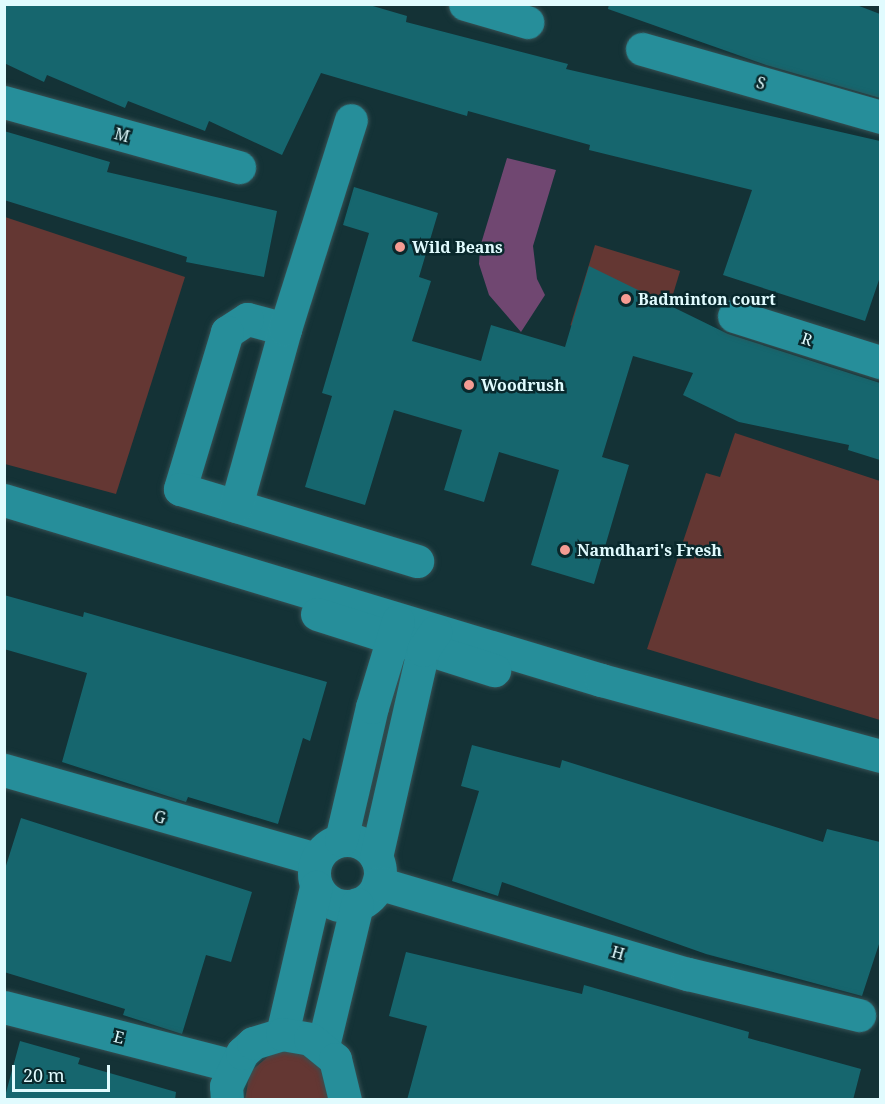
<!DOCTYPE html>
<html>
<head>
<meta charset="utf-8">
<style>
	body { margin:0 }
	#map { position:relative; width:885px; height:1104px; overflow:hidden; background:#143236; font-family:"Noto Serif",serif }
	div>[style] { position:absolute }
	.green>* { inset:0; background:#643733; transform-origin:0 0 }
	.water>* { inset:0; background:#704771 }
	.building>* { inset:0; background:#16666e }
	.roads { filter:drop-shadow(0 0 2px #365053) drop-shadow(0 0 2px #365053) }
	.minor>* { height:33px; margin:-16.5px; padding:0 16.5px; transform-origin:16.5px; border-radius:16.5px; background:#268e9a }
	.minor>.ring { margin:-16.5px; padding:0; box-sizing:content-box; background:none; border:33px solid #268e9a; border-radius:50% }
	.dots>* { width:16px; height:16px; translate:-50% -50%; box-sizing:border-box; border:3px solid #09282c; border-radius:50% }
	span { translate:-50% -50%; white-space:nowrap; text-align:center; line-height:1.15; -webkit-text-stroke:5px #09282c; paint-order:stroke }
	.street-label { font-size:16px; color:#e1fbfe }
	.poi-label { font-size:16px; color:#e1fbfe; font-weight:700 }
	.left { translate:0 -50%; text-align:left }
	.frame { position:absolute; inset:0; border:6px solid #e1fbfe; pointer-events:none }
	.scale { position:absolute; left:12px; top:1065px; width:98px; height:27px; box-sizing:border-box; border:3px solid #e1fbfe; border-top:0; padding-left:8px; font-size:18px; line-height:21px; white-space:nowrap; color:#e1fbfe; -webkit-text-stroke:4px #09282c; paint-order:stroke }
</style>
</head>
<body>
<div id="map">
	<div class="green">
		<i style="clip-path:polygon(5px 217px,185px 277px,116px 494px,5px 464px)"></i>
		<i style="left:595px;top:245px;width:89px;height:84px;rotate:17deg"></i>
		<i style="clip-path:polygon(735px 433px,880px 481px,880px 720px,647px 649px,706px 473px,720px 477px)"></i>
		<i style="clip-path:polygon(284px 1050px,299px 1051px,321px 1067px,329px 1099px,245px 1099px,250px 1072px,271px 1054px)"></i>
	</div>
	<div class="water">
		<i style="clip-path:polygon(507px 158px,556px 170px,533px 246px,537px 279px,545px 295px,521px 332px,489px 295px,479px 264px,480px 247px)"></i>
	</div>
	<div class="building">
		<i style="clip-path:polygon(4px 4px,366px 4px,407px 16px,406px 22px,568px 64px,566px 69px,880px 141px,880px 277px,865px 321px,723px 275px,752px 190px,589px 150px,590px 145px,468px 111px,467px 116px,321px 73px,282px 155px,209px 121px,205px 131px,128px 101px,125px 108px,47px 75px,44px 82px,4px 63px)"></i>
		<i style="clip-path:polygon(609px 4px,854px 4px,880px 14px,880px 98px,766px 65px,608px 9px)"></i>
		<i style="clip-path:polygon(4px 131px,110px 162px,107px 172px,277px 211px,264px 277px,186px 262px,187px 257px,4px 200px)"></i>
		<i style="clip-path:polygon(354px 187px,438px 213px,419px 277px,431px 281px,412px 341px,481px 361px,491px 325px,565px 347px,589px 266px,728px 334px,880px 383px,880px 460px,848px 450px,849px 445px,739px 422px,683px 395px,693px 373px,633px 356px,602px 457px,629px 465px,594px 584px,531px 565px,559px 470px,499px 452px,484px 502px,444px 490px,462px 430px,394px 410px,365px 505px,305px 487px,332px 396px,322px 393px,369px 233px,343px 225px)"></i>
		<i style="clip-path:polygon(4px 595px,83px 617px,84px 612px,327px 682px,310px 741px,303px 738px,278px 824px,188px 797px,186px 802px,62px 762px,87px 673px,4px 649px)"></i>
		<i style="clip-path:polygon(472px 745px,560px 768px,562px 760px,823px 842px,827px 829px,880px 842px,880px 941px,862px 996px,706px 954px,502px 882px,498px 896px,452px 881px,479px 791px,461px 786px)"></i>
		<i style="clip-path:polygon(21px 818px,252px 892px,231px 962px,206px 955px,182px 1034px,123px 1015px,125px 1009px,4px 972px,4px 872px)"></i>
		<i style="clip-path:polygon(406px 952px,582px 994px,584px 985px,749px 1032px,748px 1038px,861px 1069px,853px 1100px,407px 1100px,427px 1026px,389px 1016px)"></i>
		<i style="clip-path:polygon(20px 1041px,80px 1058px,78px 1064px,176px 1092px,175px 1100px,4px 1100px)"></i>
	</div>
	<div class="roads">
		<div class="minor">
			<i style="left:465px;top:4px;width:65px;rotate:16.2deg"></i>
			<i style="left:642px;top:49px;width:248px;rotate:15.9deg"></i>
			<i style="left:4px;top:102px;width:244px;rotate:15.5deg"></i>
			<i style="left:734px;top:316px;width:153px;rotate:17.5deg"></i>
			<i style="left:285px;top:329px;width:39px;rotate:-165deg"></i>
			<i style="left:247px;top:319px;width:24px;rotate:147deg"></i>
			<i style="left:227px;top:332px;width:164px;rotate:106.7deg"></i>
			<i style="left:180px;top:489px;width:248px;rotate:16.9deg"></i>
			<i style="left:4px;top:500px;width:624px;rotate:16.78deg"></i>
			<i style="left:601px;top:680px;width:289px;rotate:15.2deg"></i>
			<i style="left:236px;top:506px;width:184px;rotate:-74.5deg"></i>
			<i style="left:285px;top:329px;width:219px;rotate:-72.5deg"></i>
			<i style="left:317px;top:614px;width:186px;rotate:17.6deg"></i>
			<i style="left:4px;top:770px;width:324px;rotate:15.9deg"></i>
			<i class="ring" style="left:314px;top:840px;width:33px;height:33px"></i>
			<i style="left:341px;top:840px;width:137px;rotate:-76.9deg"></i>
			<i style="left:372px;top:707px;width:90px;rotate:-73.2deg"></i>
			<i style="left:376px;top:857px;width:212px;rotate:-77.2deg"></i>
			<i style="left:423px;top:650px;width:22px;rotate:-56deg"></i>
			<i style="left:378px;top:883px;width:323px;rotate:16.4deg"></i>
			<i style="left:688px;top:974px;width:176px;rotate:13.5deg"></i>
			<i style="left:4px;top:1007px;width:236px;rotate:14.4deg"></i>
			<i style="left:282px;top:1034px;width:151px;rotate:-77deg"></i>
			<i style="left:323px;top:1046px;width:146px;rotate:-76.5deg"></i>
			<i style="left:227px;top:1100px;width:14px;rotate:-94deg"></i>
			<i style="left:226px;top:1086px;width:37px;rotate:-64deg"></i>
			<i style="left:242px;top:1053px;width:15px;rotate:-42deg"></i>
			<i style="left:253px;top:1043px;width:30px;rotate:-17deg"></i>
			<i style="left:282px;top:1034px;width:28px;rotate:10deg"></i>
			<i style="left:310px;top:1039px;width:32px;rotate:39deg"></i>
			<i style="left:335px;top:1059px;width:42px;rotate:76.3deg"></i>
		</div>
	</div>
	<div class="dots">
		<i style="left:400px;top:247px;background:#f59c93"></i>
		<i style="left:626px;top:299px;background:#f59c93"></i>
		<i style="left:469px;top:385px;background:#f59c93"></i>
		<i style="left:565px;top:550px;background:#f59c93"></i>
	</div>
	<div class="street-label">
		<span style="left:761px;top:83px;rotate:16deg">S</span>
		<span style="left:122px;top:135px;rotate:15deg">M</span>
		<span style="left:807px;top:339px;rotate:18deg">R</span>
		<span style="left:160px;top:817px;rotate:15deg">G</span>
		<span style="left:618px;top:953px;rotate:16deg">H</span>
		<span style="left:119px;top:1037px;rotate:14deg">E</span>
	</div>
	<div class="poi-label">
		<span class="left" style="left:412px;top:247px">Wild Beans</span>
		<span class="left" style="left:638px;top:299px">Badminton court</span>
		<span class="left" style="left:481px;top:385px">Woodrush</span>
		<span class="left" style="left:577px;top:550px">Namdhari's Fresh</span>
	</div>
	<div class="frame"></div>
	<div class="scale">20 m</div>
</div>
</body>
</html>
